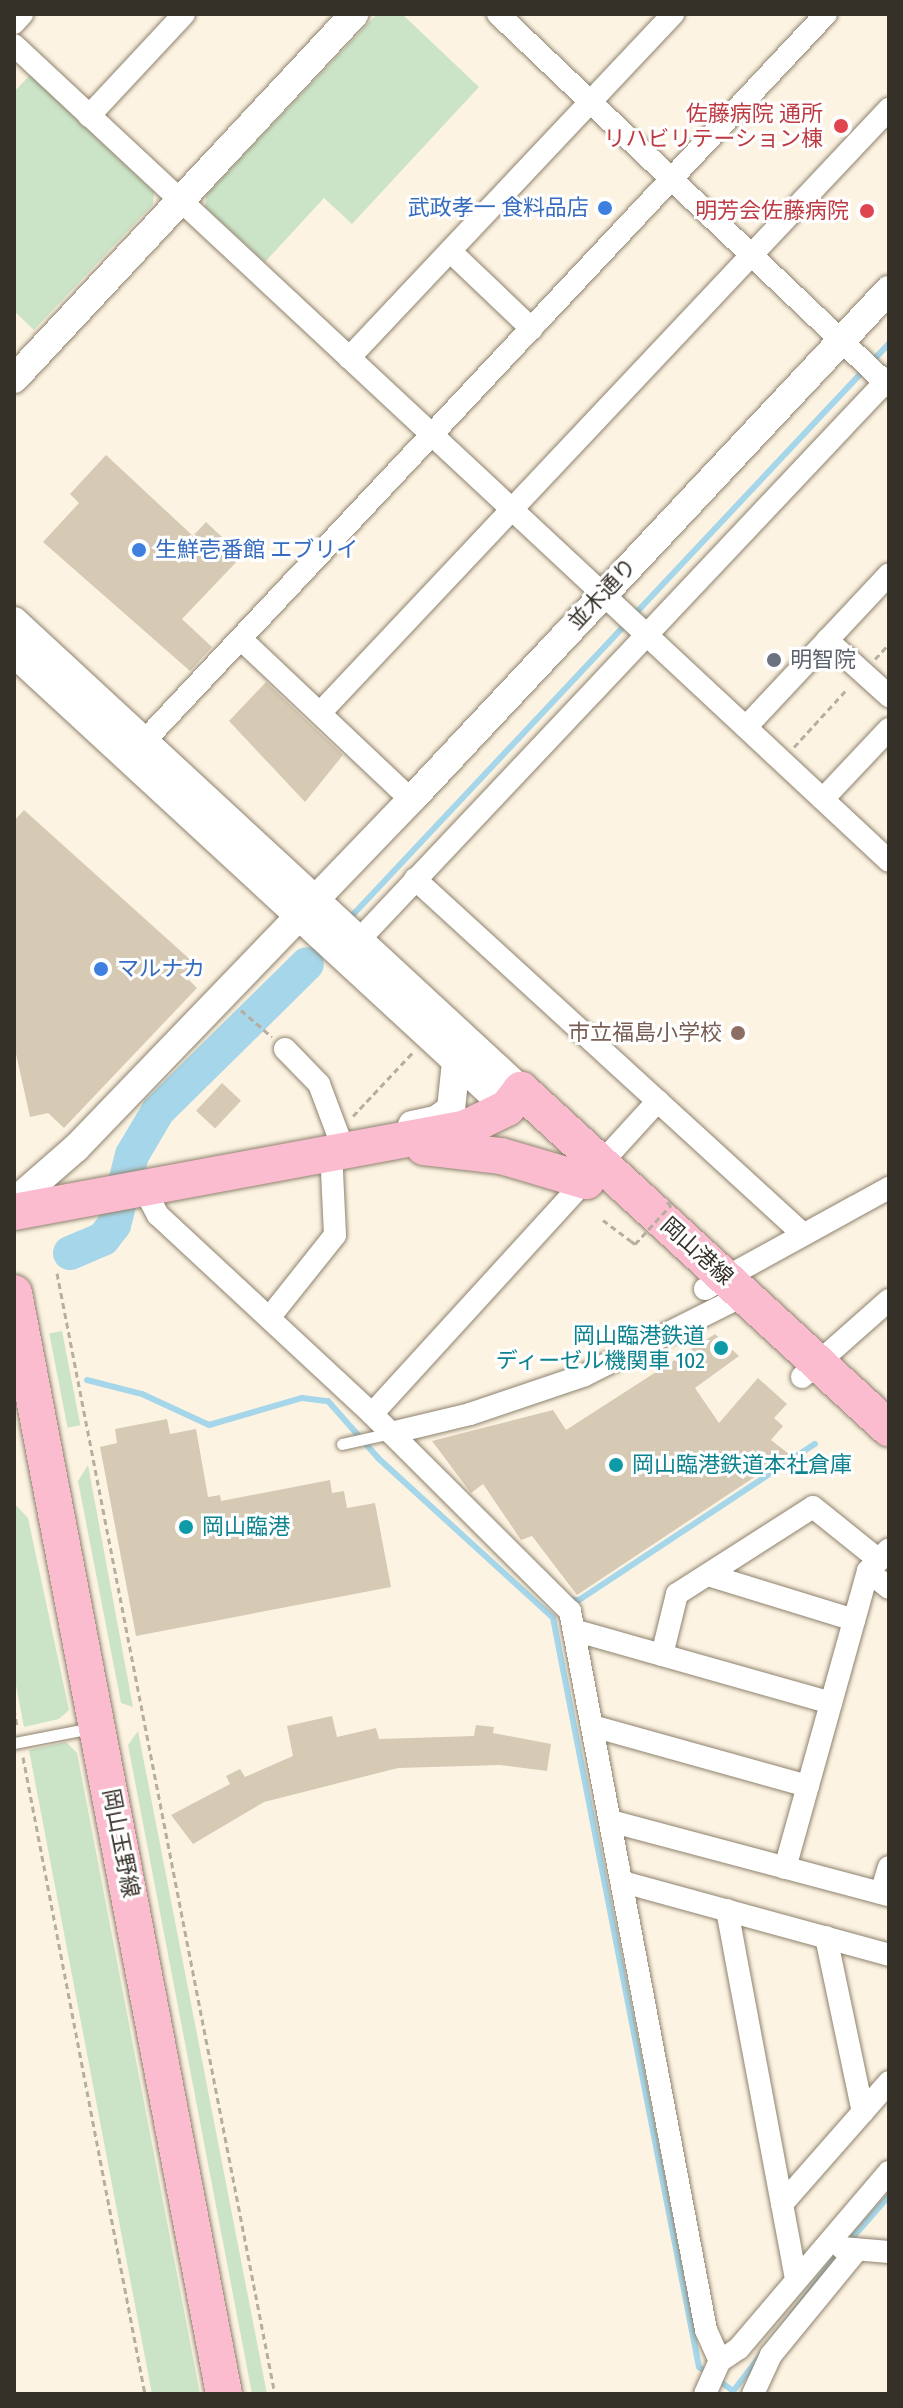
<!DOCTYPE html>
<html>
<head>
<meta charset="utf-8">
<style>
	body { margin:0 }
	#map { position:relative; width:903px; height:2408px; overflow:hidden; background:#fdf3e2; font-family:"Fira Sans Condensed","Noto Sans JP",sans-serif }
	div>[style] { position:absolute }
	.green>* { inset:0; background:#cbe4c7; transform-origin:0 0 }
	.stream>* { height:6px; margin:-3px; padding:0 3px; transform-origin:3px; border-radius:3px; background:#a6d6e9 }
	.river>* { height:34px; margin:-17px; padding:0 17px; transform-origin:17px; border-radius:17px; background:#a6d6e9 }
	.building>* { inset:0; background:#d6cab5; transform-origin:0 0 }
	.path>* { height:3px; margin-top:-1.5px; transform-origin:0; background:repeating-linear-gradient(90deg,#b6aea0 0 6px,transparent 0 10px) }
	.roads { filter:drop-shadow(0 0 2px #8d826e) drop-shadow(0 0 2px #8d826e) }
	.service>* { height:11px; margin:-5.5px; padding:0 5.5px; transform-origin:5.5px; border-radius:5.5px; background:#fff }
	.minor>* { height:22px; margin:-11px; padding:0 11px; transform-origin:11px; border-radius:11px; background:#fff }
	.tertiary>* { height:28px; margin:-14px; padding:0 14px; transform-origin:14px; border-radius:14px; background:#fff }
	.primary>* { height:36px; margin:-18px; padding:0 18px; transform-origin:18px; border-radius:18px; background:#fcbcd0 }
	.path-bridge>* { height:3px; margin-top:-1.5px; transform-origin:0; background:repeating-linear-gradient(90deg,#b6aea0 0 6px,transparent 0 10px) }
	.dots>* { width:22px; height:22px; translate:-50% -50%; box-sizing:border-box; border:4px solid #fff; border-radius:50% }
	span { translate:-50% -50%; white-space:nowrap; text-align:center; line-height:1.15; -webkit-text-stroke:6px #fff; paint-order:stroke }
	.health-label { font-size:22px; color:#be3a42 }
	.right { translate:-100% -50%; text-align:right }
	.shop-label { font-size:22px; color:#366cbe }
	.left { translate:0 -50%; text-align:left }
	.street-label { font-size:22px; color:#353028 }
	.worship-label { font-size:22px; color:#5b616d }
	.education-label { font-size:22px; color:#785e54 }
	.culture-label { font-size:22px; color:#0d838f }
	.frame { position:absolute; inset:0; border:16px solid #353028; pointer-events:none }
</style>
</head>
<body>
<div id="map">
	<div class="green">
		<i style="clip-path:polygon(377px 14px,402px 14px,479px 87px,352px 224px,324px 198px,265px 262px,205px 207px,206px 195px)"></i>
		<i style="clip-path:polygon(30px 75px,154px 192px,153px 204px,34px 330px,14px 311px,14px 92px)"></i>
		<i style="left:62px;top:1331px;width:96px;height:13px;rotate:79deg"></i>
		<i style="clip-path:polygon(88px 1465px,133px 1707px,121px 1703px,78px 1481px)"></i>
		<i style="clip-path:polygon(14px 1503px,28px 1518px,69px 1710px,59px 1719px,24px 1727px,14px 1675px)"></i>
		<i style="clip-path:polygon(138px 1731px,267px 2394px,252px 2394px,128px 1745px)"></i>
		<i style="clip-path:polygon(66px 1742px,77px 1753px,200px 2394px,152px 2394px,29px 1750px)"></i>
	</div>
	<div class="stream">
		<i style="left:634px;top:615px;width:373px;rotate:-46.8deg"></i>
		<i style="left:347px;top:921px;width:409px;rotate:-46.8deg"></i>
		<i style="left:307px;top:964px;width:23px;rotate:-47deg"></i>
		<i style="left:87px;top:1380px;width:57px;rotate:14.3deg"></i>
		<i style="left:142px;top:1394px;width:74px;rotate:24.8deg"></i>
		<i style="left:209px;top:1425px;width:97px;rotate:-16.2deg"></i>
		<i style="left:302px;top:1398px;width:26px;rotate:7deg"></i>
		<i style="left:328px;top:1401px;width:76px;rotate:48.7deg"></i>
		<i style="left:378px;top:1458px;width:237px;rotate:42.4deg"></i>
		<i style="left:553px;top:1618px;width:763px;rotate:78.97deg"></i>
		<i style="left:699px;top:2367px;width:40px;rotate:34.9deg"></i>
		<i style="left:564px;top:1599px;width:15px;rotate:4deg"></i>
		<i style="left:579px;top:1600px;width:283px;rotate:-33.5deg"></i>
		<i style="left:847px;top:2244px;width:64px;rotate:-48.8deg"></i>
		<i style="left:731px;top:2394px;width:179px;rotate:-52.5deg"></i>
	</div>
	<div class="river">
		<i style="left:70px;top:1253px;width:36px;rotate:-23deg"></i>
		<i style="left:103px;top:1239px;width:18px;rotate:-52deg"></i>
		<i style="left:114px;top:1225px;width:72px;rotate:-75.6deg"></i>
		<i style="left:132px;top:1155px;width:51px;rotate:-59.4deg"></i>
		<i style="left:158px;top:1111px;width:209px;rotate:-44.6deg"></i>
	</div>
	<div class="building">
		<i style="clip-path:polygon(106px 455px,193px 536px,206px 522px,242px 556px,182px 619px,212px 647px,190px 671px,43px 542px,79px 503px,70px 494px)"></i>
		<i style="clip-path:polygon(266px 682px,343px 755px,305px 802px,229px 721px)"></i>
		<i style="clip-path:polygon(24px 810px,194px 963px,183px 974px,197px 988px,64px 1128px,48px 1113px,30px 1117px,14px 1045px,14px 821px)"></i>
		<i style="left:222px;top:1083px;width:26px;height:38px;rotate:43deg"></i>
		<i style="clip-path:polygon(715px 1334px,739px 1356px,695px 1388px,719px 1423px,758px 1378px,787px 1404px,774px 1418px,783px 1426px,771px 1440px,789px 1454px,577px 1595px,532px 1536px,521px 1540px,483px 1484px,471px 1493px,432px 1441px,553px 1410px,566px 1430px)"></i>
		<i style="clip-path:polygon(167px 1419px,170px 1434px,196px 1429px,208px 1497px,220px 1495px,221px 1501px,330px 1480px,332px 1493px,344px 1491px,347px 1508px,375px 1503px,391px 1587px,136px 1636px,100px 1447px,117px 1443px,115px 1429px)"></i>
		<i style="clip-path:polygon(332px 1716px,337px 1737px,376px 1728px,379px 1739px,474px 1736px,476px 1725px,494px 1727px,493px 1733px,551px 1744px,547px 1771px,500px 1765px,398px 1768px,264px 1802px,193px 1844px,171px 1815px,230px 1784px,226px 1776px,240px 1769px,245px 1777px,293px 1756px,287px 1726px)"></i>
	</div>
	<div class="path">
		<i style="left:875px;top:659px;width:21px;rotate:-47deg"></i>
		<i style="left:794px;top:747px;width:80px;rotate:-47.5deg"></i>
		<i style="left:241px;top:1010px;width:41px;rotate:41.1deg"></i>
		<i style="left:353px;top:1116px;width:88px;rotate:-46.8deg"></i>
		<i style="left:603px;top:1220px;width:35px;rotate:37deg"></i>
		<i style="left:57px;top:1273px;width:1142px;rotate:79deg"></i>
		<i style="left:14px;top:1709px;width:17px;rotate:80deg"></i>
		<i style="left:23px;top:1757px;width:649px;rotate:79.16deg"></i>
	</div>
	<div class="roads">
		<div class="service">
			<i style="left:342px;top:1444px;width:50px;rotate:-12.7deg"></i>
			<i style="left:14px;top:1743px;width:78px;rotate:-11deg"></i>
		</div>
		<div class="minor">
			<i style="left:498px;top:14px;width:540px;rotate:43.57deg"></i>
			<i style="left:14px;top:23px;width:12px;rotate:-48deg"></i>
			<i style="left:14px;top:45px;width:1196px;rotate:43deg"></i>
			<i style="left:89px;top:116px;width:139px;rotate:-47deg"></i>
			<i style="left:450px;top:251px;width:113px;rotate:43.6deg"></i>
			<i style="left:349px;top:358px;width:473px;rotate:-46.7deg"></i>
			<i style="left:242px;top:640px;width:233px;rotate:43.4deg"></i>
			<i style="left:827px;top:640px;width:84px;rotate:42.1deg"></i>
			<i style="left:320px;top:713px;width:830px;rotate:-46.71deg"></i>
			<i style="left:746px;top:727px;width:209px;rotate:-46.9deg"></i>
			<i style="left:135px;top:751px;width:1010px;rotate:-46.85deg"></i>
			<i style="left:823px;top:799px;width:96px;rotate:-46.7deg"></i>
			<i style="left:415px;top:879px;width:526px;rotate:42.46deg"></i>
			<i style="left:359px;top:940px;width:772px;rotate:-46.68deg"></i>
			<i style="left:285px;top:1049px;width:49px;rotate:45.8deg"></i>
			<i style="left:319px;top:1084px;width:68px;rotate:69.4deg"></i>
			<i style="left:143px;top:1187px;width:32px;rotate:62deg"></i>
			<i style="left:158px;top:1215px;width:292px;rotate:42.9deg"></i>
			<i style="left:372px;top:1414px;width:279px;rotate:44.9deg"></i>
			<i style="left:570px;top:1611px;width:732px;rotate:79.29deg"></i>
			<i style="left:706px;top:2330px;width:34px;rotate:66deg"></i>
			<i style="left:705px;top:1289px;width:210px;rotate:-28.8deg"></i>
			<i style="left:269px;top:1318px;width:106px;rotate:-51.5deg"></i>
			<i style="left:335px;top:1235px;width:85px;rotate:-92.7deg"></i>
			<i style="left:802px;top:1377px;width:116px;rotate:-41.5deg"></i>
			<i style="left:372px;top:1414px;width:424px;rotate:-47.6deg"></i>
			<i style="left:391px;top:1433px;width:81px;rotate:-13.5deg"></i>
			<i style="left:470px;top:1414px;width:121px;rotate:-18.7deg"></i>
			<i style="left:585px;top:1375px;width:178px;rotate:-26.7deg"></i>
			<i style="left:868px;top:1571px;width:27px;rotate:39deg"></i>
			<i style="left:708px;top:1575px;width:153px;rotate:17.1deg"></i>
			<i style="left:577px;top:1631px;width:264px;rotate:15.8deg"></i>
			<i style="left:662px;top:1655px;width:63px;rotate:-76.2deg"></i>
			<i style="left:677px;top:1594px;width:161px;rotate:-32.6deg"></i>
			<i style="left:813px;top:1507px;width:85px;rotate:38.8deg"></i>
			<i style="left:596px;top:1727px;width:220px;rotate:15.6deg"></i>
			<i style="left:614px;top:1822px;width:285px;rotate:14.9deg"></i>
			<i style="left:785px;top:1868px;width:308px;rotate:-74.4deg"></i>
			<i style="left:868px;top:1571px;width:30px;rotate:-46deg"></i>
			<i style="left:623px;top:1882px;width:276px;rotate:15.3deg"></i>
			<i style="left:881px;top:1893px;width:27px;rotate:-73deg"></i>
			<i style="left:727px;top:1910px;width:375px;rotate:79.4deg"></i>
			<i style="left:826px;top:1937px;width:179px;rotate:78.1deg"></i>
			<i style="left:782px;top:2204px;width:162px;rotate:-48.7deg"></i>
			<i style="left:842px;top:2248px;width:47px;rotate:4.9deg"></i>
			<i style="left:705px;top:2394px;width:36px;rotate:-66deg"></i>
			<i style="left:720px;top:2361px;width:23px;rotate:-34deg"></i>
			<i style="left:739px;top:2348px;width:231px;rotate:-49.6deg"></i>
			<i style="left:753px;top:2394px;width:43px;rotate:-65.2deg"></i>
			<i style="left:771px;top:2355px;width:136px;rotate:-50.7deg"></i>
		</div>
		<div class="tertiary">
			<i style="left:14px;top:379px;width:499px;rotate:-47deg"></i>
			<i style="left:14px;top:621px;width:691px;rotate:42.77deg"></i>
			<i style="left:14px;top:653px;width:671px;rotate:42.7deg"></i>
			<i style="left:412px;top:1125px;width:25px;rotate:-12deg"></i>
			<i style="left:436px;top:1120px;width:19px;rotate:-36deg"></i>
			<i style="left:451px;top:1109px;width:47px;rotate:-83.9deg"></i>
			<i style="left:14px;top:1202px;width:82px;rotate:-41.1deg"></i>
			<i style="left:76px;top:1148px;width:483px;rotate:-46.1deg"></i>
			<i style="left:411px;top:800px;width:699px;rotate:-46.86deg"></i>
		</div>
		<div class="primary">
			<i style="left:424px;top:1147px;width:78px;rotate:6.7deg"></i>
			<i style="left:501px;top:1156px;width:89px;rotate:16.4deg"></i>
			<i style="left:14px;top:1212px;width:460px;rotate:-10.5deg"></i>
			<i style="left:466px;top:1128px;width:46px;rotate:-26deg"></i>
			<i style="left:507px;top:1108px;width:23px;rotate:-52deg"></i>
			<i style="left:521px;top:1090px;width:500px;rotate:42.6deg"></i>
			<i style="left:14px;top:1293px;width:1121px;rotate:79.2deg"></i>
		</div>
	</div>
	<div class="path-bridge">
		<i style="left:631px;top:1241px;width:5px;rotate:37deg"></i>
		<i style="left:635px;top:1244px;width:53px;rotate:-47.3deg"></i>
		<i style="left:671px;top:1205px;width:5px;rotate:-143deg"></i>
	</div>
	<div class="dots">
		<i style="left:841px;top:126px;background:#e0444e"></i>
		<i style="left:605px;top:208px;background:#3f7fe0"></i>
		<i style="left:867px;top:211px;background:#e0444e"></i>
		<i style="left:139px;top:550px;background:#3f7fe0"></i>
		<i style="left:774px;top:660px;background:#6b7280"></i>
		<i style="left:101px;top:969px;background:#3f7fe0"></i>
		<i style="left:738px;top:1033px;background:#8d6e63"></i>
		<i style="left:721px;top:1348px;background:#0f9aa8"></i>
		<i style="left:616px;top:1465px;background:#0f9aa8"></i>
		<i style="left:186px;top:1527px;background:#0f9aa8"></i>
	</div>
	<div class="health-label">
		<span class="right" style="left:823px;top:126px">佐藤病院 通所<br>リハビリテーション棟</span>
		<span class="right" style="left:849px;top:211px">明芳会佐藤病院</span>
	</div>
	<div class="shop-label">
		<span class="right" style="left:589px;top:208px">武政孝一 食料品店</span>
		<span class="left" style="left:155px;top:550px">生鮮壱番館 エブリイ</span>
		<span class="left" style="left:117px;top:969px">マルナカ</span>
	</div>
	<div class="street-label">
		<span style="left:602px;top:594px;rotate:-47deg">並木通り</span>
		<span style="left:697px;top:1251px;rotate:42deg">岡山港線</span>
		<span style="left:121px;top:1843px;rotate:79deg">岡山玉野線</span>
	</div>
	<div class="worship-label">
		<span class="left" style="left:790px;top:660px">明智院</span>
	</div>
	<div class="education-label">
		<span class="right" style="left:722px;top:1033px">市立福島小学校</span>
	</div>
	<div class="culture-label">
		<span class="right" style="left:705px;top:1348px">岡山臨港鉄道<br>ディーゼル機関車 102</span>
		<span class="left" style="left:632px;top:1465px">岡山臨港鉄道本社倉庫</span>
		<span class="left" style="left:202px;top:1527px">岡山臨港</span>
	</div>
	<div class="frame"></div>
</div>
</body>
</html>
